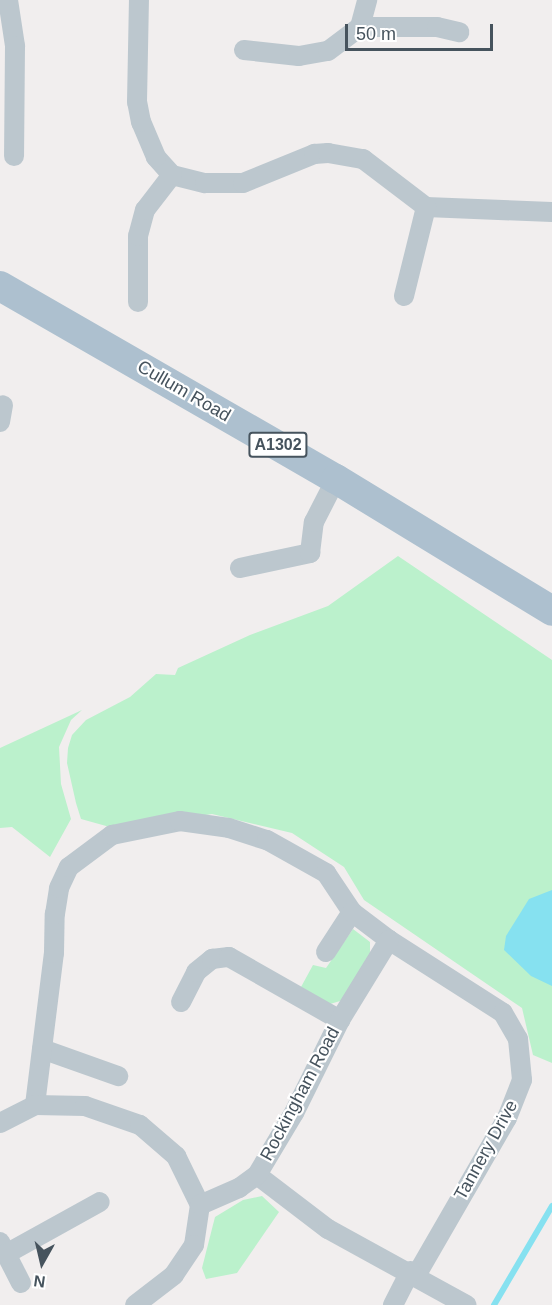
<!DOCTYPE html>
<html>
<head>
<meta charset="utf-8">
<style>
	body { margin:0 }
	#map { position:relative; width:552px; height:1305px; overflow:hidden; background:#f1eeee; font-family:Arial,sans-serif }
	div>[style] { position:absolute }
	.green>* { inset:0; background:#bbf1cc }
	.water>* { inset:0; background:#86e1f0 }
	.stream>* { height:6px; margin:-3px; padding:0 3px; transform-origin:3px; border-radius:3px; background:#86e1f0 }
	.minor>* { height:20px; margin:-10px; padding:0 10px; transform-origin:10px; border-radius:10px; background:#bcc7ce }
	.primary>* { height:30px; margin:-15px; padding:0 15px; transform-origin:15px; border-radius:15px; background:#adc0cf }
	span { translate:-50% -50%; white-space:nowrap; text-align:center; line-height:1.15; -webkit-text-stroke:4.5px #fff; paint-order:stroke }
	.shield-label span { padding:2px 4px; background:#fff; border:2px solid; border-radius:4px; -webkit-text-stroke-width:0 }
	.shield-label { font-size:16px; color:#46535d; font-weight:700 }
	.street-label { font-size:18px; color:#46535d }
	.north { position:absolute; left:12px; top:1233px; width:60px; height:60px; -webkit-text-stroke:4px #fff; paint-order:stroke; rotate:188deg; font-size:16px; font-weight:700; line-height:24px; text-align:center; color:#46535d }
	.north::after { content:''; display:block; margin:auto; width:21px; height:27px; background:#46535d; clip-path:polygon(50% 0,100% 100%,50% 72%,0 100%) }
	.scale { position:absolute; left:345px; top:24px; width:148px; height:27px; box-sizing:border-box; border:3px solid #46535d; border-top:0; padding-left:8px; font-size:18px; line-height:21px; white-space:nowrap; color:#46535d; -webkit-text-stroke:4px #fff; paint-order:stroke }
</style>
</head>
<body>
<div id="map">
	<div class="green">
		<i style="clip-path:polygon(398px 556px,552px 660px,552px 1063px,533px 1055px,522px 1008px,364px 900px,344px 867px,292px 833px,212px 814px,117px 829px,81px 819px,76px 803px,67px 763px,68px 748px,72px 735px,86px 720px,130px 697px,156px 674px,175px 675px,178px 668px,250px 635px,328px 606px)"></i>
		<i style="clip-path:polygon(82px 710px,71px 720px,59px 747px,61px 784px,71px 819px,50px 857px,12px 827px,0 828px,0 748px)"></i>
		<i style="clip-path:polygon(353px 929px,370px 942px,370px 956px,347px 999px,330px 1004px,301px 987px,313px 965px,326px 968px)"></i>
		<i style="clip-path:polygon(262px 1196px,279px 1212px,237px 1273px,206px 1279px,202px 1268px,215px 1217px,243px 1200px)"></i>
	</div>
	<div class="water">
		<i style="clip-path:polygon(552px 890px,552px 986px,531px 976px,504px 950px,506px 936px,529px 899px)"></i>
	</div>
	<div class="stream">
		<i style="left:494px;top:1305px;width:115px;rotate:-59.6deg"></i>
	</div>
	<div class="minor">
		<i style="left:8px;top:0;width:47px;rotate:81.3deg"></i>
		<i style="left:15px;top:46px;width:110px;rotate:90.5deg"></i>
		<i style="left:360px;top:27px;width:77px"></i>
		<i style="left:437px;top:27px;width:23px;rotate:13deg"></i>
		<i style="left:244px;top:50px;width:55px;rotate:6.2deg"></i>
		<i style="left:299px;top:56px;width:29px;rotate:-10deg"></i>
		<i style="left:328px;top:51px;width:40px;rotate:-37deg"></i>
		<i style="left:360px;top:27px;width:28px;rotate:-75deg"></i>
		<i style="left:172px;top:175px;width:34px;rotate:14deg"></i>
		<i style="left:205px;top:183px;width:38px"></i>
		<i style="left:243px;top:183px;width:77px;rotate:-22.2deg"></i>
		<i style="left:314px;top:154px;width:14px;rotate:-4deg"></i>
		<i style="left:328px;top:153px;width:36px;rotate:10deg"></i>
		<i style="left:363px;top:159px;width:79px;rotate:37.3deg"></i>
		<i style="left:426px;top:207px;width:126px;rotate:2.3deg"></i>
		<i style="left:404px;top:296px;width:92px;rotate:-76.1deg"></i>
		<i style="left:138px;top:302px;width:66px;rotate:-90deg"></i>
		<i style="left:138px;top:236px;width:27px;rotate:-75deg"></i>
		<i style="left:145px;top:210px;width:44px;rotate:-52.4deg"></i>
		<i style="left:172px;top:175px;width:24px;rotate:-132deg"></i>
		<i style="left:156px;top:157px;width:38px;rotate:-113deg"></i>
		<i style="left:141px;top:122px;width:20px;rotate:-101deg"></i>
		<i style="left:137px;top:102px;width:102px;rotate:-88.9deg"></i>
		<i style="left:0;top:422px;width:17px;rotate:-80deg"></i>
		<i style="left:240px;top:568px;width:72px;rotate:-12.1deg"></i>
		<i style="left:310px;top:553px;width:31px;rotate:-83deg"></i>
		<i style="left:314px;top:522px;width:48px;rotate:-62.9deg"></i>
		<i style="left:326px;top:952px;width:48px;rotate:-57deg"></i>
		<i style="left:181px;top:1002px;width:34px;rotate:-63deg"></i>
		<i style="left:196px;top:972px;width:21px;rotate:-39deg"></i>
		<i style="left:212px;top:959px;width:17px;rotate:-7deg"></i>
		<i style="left:229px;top:957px;width:128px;rotate:29.6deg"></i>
		<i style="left:42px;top:1049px;width:81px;rotate:19.6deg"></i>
		<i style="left:35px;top:1105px;width:153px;rotate:-82.9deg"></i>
		<i style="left:54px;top:953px;width:39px;rotate:-89deg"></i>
		<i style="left:55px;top:914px;width:26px;rotate:-81deg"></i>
		<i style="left:59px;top:888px;width:23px;rotate:-65deg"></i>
		<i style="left:69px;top:867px;width:54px;rotate:-36.7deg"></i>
		<i style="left:112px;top:835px;width:69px;rotate:-11.6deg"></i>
		<i style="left:180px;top:821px;width:49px;rotate:8.1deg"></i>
		<i style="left:229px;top:828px;width:40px;rotate:18deg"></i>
		<i style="left:267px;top:840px;width:68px;rotate:29.2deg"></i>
		<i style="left:326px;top:873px;width:47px;rotate:56.3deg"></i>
		<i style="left:352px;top:912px;width:46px;rotate:37.1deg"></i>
		<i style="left:389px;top:940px;width:135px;rotate:32.6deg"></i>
		<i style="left:503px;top:1013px;width:30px;rotate:60deg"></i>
		<i style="left:518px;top:1039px;width:41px;rotate:84.4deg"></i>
		<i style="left:522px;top:1080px;width:41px;rotate:111.5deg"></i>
		<i style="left:507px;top:1118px;width:180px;rotate:120deg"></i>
		<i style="left:0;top:1123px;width:39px;rotate:-27deg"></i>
		<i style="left:35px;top:1105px;width:50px;rotate:1.1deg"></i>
		<i style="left:85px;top:1106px;width:58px;rotate:19.1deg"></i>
		<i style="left:140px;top:1125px;width:48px;rotate:40.7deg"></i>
		<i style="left:176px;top:1156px;width:55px;rotate:63.9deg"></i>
		<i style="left:200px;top:1205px;width:40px;rotate:98.5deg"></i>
		<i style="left:194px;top:1245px;width:36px;rotate:124deg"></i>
		<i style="left:174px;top:1275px;width:49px;rotate:142.4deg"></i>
		<i style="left:257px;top:1175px;width:89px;rotate:37.3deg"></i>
		<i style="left:328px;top:1229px;width:158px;rotate:28.8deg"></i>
		<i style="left:200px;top:1205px;width:43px;rotate:-23.6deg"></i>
		<i style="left:239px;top:1188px;width:22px;rotate:-36deg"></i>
		<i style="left:257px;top:1175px;width:72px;rotate:-59.2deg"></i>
		<i style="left:294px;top:1113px;width:104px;rotate:-63.7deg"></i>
		<i style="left:340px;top:1020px;width:94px;rotate:-58.5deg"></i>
		<i style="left:0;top:1242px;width:46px;rotate:62.9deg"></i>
		<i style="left:6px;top:1254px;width:107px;rotate:-29deg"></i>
		<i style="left:393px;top:1305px;width:38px;rotate:-63deg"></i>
	</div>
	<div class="primary">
		<i style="left:0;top:286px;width:387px;rotate:29.9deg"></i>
		<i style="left:336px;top:479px;width:253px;rotate:31.4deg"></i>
	</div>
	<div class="shield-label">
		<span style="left:278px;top:445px">A1302</span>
	</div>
	<div class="street-label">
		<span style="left:184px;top:391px;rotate:30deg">Cullum Road</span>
		<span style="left:300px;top:1094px;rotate:-62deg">Rockingham Road</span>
		<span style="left:486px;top:1150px;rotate:-61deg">Tannery Drive</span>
	</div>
	<div class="north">N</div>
	<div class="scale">50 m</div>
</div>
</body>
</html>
